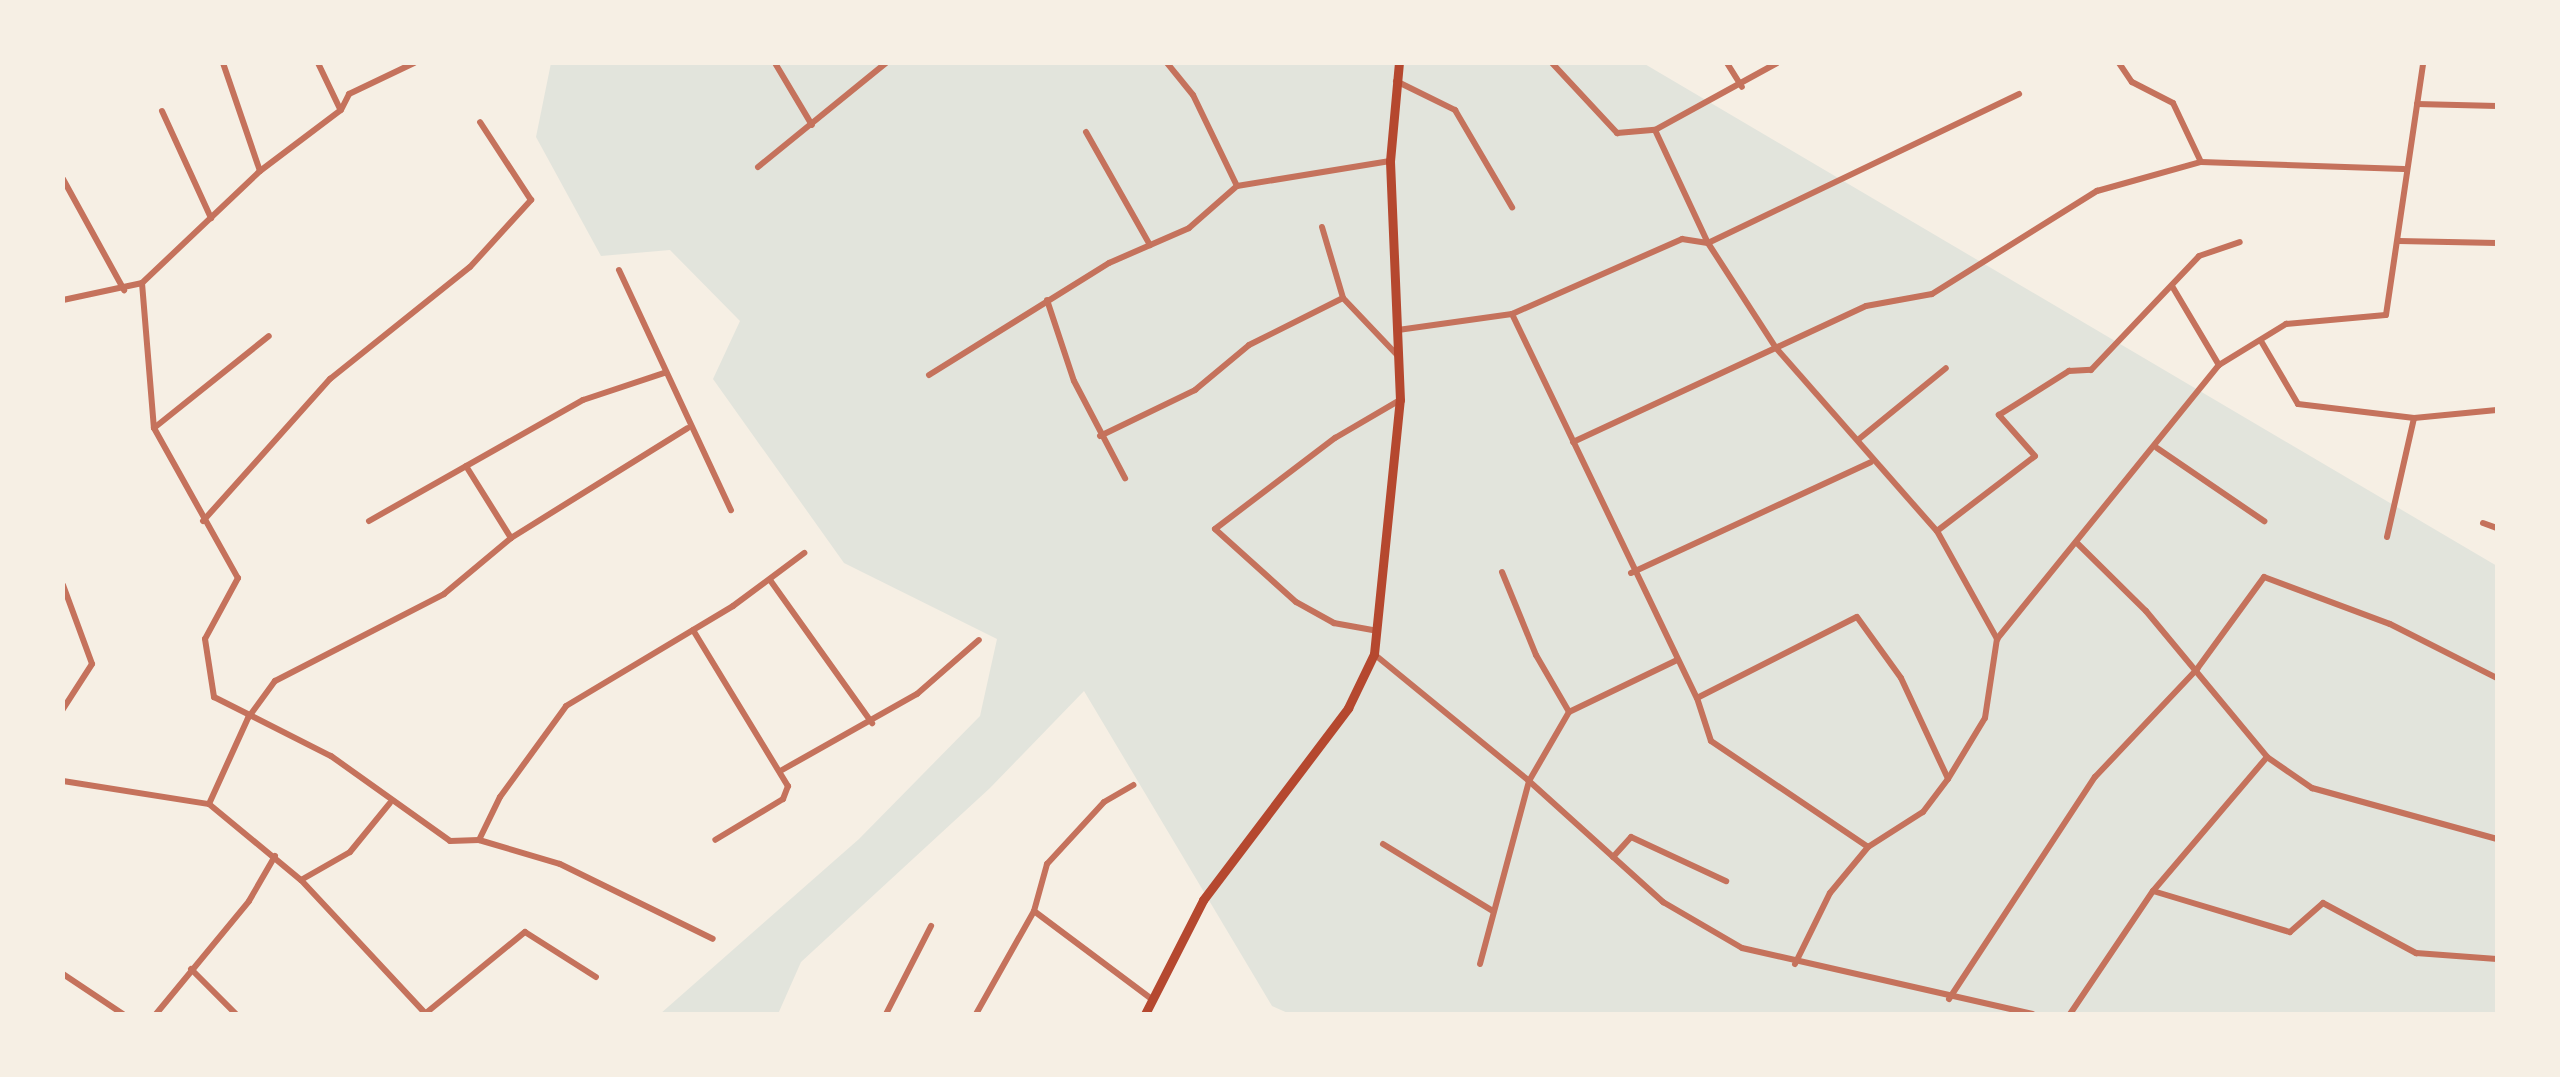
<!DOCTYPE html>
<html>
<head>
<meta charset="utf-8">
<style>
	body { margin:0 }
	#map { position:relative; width:2560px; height:1077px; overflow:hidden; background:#f6efe4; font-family:Bitter,serif }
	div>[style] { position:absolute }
	.green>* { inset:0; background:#e2e4dc }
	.minor>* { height:6px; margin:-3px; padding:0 3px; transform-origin:3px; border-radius:3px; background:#c5725c }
	.secondary>* { height:9px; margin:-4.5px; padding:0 4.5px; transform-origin:4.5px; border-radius:4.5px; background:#b5482f }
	span { translate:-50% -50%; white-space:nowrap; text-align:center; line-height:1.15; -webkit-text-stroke:7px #f6efe4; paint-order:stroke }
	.frame { position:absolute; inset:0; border:65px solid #f6efe4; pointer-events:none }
</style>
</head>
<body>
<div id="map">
	<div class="green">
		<i style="clip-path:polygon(551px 63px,1643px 63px,2497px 566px,2497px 1014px,1290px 1014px,1272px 1006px,1084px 691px,990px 788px,801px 962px,778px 1014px,660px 1014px,859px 839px,980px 716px,997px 639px,844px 563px,713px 379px,740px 321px,670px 250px,601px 256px,536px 137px)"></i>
	</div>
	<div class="minor">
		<i style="left:223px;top:63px;width:114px;rotate:71.1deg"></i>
		<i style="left:318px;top:63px;width:51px;rotate:64.4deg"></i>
		<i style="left:775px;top:63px;width:72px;rotate:59.2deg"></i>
		<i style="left:1552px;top:63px;width:96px;rotate:47.1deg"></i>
		<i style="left:1617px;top:133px;width:38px;rotate:-5deg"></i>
		<i style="left:1727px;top:63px;width:28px;rotate:58deg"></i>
		<i style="left:1777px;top:63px;width:139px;rotate:151.2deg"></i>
		<i style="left:1655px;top:130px;width:125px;rotate:64.9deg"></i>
		<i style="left:1708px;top:243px;width:125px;rotate:57.1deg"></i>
		<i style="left:1776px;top:348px;width:244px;rotate:48.7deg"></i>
		<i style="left:1937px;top:531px;width:124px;rotate:60.9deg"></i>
		<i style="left:2119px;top:63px;width:23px;rotate:56deg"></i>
		<i style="left:2132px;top:82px;width:46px;rotate:27.1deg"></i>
		<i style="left:2173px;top:103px;width:65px;rotate:64.6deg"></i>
		<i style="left:1396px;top:81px;width:66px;rotate:26.2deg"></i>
		<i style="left:1455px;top:110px;width:113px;rotate:59.6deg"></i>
		<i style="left:2417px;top:104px;width:80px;rotate:1.4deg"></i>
		<i style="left:162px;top:111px;width:118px;rotate:65.4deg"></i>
		<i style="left:1086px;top:132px;width:130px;rotate:60.5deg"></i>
		<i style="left:758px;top:167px;width:165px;rotate:-39.1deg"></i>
		<i style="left:63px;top:179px;width:127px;rotate:61.2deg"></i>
		<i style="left:1237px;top:186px;width:155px;rotate:-9.3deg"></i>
		<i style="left:1322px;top:227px;width:74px;rotate:73.5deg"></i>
		<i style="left:1343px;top:298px;width:79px;rotate:46.5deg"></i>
		<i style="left:2399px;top:241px;width:98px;rotate:1.2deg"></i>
		<i style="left:619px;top:270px;width:265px;rotate:65deg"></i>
		<i style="left:142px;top:283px;width:145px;rotate:85.3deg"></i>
		<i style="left:154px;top:428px;width:172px;rotate:60.8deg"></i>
		<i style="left:238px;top:578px;width:69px;rotate:118.4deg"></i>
		<i style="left:205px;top:639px;width:59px;rotate:81.2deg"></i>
		<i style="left:214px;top:697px;width:131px;rotate:26.8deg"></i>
		<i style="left:331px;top:756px;width:146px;rotate:35.5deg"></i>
		<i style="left:450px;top:841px;width:29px;rotate:-2deg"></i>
		<i style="left:479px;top:840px;width:84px;rotate:16.5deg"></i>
		<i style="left:560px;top:864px;width:170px;rotate:26.1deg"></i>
		<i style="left:2172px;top:286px;width:92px;rotate:59.3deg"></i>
		<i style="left:63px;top:300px;width:81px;rotate:-12.1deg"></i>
		<i style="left:142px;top:283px;width:163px;rotate:-43.5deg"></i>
		<i style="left:260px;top:171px;width:101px;rotate:-37deg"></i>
		<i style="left:341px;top:110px;width:18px;rotate:-63deg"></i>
		<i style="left:349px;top:94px;width:72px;rotate:-25.5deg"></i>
		<i style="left:1047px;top:300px;width:85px;rotate:71.6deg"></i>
		<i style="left:1074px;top:381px;width:110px;rotate:62.3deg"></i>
		<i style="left:1512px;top:314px;width:426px;rotate:64.3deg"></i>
		<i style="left:1697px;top:698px;width:179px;rotate:-26.9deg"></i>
		<i style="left:1857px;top:617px;width:75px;rotate:54.2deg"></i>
		<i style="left:1901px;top:678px;width:111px;rotate:65deg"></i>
		<i style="left:1398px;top:330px;width:115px;rotate:-8deg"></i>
		<i style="left:1512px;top:314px;width:186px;rotate:-23.8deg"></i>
		<i style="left:1682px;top:239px;width:26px;rotate:9deg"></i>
		<i style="left:1708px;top:243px;width:345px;rotate:-25.6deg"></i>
		<i style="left:2261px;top:341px;width:73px;rotate:59.6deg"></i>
		<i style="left:2298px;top:404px;width:117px;rotate:6.9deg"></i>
		<i style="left:2414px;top:418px;width:83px;rotate:-5.5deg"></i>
		<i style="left:929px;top:375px;width:212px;rotate:-31.9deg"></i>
		<i style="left:1109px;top:263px;width:87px;rotate:-23.6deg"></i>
		<i style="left:1189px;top:228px;width:64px;rotate:-41.2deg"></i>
		<i style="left:1237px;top:186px;width:101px;rotate:-115.8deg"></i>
		<i style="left:1193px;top:95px;width:41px;rotate:-129.1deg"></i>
		<i style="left:154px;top:428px;width:147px;rotate:-38.7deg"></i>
		<i style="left:1100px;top:436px;width:106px;rotate:-25.8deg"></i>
		<i style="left:1195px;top:390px;width:70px;rotate:-39.8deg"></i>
		<i style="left:1249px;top:345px;width:105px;rotate:-26.6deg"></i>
		<i style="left:1859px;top:439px;width:112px;rotate:-39.2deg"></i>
		<i style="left:1573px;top:442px;width:323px;rotate:-24.9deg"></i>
		<i style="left:1866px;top:306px;width:67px;rotate:-10.3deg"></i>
		<i style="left:1932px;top:294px;width:195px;rotate:-32deg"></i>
		<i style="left:2097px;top:191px;width:108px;rotate:-15.6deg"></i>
		<i style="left:2201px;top:162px;width:203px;rotate:2deg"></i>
		<i style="left:2157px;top:448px;width:130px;rotate:34.3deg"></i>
		<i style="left:466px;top:466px;width:85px;rotate:58deg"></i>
		<i style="left:203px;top:521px;width:191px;rotate:-48.2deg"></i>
		<i style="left:330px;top:379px;width:179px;rotate:-38.7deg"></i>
		<i style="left:470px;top:267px;width:91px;rotate:-47.7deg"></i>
		<i style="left:531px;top:200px;width:93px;rotate:-123.2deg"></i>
		<i style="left:369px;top:521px;width:246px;rotate:-29.5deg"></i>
		<i style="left:583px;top:400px;width:85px;rotate:-18.4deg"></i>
		<i style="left:2483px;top:523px;width:15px;rotate:20deg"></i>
		<i style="left:1937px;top:531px;width:123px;rotate:-37.4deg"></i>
		<i style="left:2035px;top:456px;width:55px;rotate:-131.3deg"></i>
		<i style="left:1999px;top:415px;width:83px;rotate:-32.2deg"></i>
		<i style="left:2069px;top:371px;width:22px;rotate:-3deg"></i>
		<i style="left:2091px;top:370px;width:157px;rotate:-46.5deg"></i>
		<i style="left:2199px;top:256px;width:43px;rotate:-18.9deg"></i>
		<i style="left:2387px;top:537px;width:122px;rotate:-77.2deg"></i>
		<i style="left:2076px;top:542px;width:98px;rotate:44.6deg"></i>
		<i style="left:2146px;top:611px;width:190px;rotate:50.3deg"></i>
		<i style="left:2267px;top:757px;width:55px;rotate:34.6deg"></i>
		<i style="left:2312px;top:788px;width:192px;rotate:15.4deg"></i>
		<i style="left:1502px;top:572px;width:90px;rotate:67.7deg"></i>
		<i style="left:1536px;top:655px;width:66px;rotate:59.9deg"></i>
		<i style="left:1631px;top:573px;width:264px;rotate:-24.8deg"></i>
		<i style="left:770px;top:580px;width:176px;rotate:54.5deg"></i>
		<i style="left:63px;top:585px;width:84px;rotate:69.8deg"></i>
		<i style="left:92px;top:664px;width:54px;rotate:122.8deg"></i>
		<i style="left:693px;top:630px;width:183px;rotate:58.7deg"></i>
		<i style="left:788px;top:786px;width:14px;rotate:111deg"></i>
		<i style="left:783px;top:799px;width:79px;rotate:148.9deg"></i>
		<i style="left:1378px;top:631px;width:45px;rotate:-169.7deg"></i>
		<i style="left:1334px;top:623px;width:43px;rotate:-151.1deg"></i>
		<i style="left:1296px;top:602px;width:109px;rotate:-138deg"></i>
		<i style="left:1215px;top:529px;width:151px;rotate:-37.2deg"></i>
		<i style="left:1335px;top:438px;width:75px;rotate:-30.3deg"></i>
		<i style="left:1374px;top:654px;width:200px;rotate:39.3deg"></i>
		<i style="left:1529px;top:781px;width:181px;rotate:42.1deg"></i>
		<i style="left:1663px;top:902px;width:91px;rotate:30.2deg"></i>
		<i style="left:1742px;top:948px;width:298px;rotate:12.8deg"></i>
		<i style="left:1697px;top:698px;width:45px;rotate:72deg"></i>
		<i style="left:1711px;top:741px;width:189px;rotate:34deg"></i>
		<i style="left:782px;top:770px;width:155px;rotate:-29.4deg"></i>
		<i style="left:917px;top:694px;width:82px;rotate:-41.1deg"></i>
		<i style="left:63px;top:781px;width:148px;rotate:9deg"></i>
		<i style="left:209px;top:804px;width:119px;rotate:39.6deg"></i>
		<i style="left:301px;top:880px;width:183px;rotate:47deg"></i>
		<i style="left:209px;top:804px;width:94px;rotate:-65.6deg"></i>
		<i style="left:248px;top:718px;width:46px;rotate:-53.9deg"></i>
		<i style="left:275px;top:681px;width:190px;rotate:-27.2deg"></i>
		<i style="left:444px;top:594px;width:87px;rotate:-39.9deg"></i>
		<i style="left:511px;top:538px;width:208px;rotate:-31.9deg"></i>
		<i style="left:479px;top:840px;width:48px;rotate:-64deg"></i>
		<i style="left:500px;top:797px;width:112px;rotate:-54deg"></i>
		<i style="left:566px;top:706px;width:195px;rotate:-30.9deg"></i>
		<i style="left:733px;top:606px;width:89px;rotate:-36.7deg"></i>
		<i style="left:1383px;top:844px;width:127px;rotate:31.4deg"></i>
		<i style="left:1613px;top:857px;width:27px;rotate:-48deg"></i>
		<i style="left:1631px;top:837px;width:105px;rotate:24.9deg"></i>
		<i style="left:301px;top:880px;width:56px;rotate:-29.7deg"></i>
		<i style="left:350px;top:852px;width:63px;rotate:-50.8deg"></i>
		<i style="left:2153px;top:891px;width:143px;rotate:16.7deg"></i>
		<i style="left:2290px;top:932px;width:44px;rotate:-41.3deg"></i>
		<i style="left:2323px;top:903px;width:106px;rotate:28.3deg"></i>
		<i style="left:2416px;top:953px;width:81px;rotate:4.2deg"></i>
		<i style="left:1034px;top:911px;width:149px;rotate:36.8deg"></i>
		<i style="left:1480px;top:964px;width:189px;rotate:-75deg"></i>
		<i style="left:1529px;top:781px;width:80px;rotate:-59.9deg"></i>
		<i style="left:1569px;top:712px;width:120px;rotate:-25.7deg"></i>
		<i style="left:1795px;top:964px;width:79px;rotate:-63.8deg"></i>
		<i style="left:1830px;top:893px;width:60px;rotate:-50.4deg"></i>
		<i style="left:1868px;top:847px;width:65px;rotate:-32.5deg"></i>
		<i style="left:1923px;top:812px;width:41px;rotate:-52.9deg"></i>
		<i style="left:1948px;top:779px;width:71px;rotate:-58.8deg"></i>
		<i style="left:1985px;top:718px;width:80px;rotate:-81.4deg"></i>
		<i style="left:1997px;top:639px;width:353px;rotate:-51deg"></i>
		<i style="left:2219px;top:365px;width:79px;rotate:-31.5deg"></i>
		<i style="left:2286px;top:324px;width:100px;rotate:-5.1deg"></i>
		<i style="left:2386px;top:315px;width:255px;rotate:-81.6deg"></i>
		<i style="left:191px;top:969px;width:64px;rotate:45deg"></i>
		<i style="left:63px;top:974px;width:72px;rotate:33.7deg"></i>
		<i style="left:1949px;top:999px;width:266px;rotate:-56.7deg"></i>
		<i style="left:2095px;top:777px;width:149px;rotate:-46.6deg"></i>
		<i style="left:2197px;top:669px;width:114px;rotate:-53.9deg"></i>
		<i style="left:2264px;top:577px;width:134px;rotate:20.5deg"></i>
		<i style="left:2390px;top:624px;width:120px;rotate:26.8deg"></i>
		<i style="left:426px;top:1013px;width:128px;rotate:-39.3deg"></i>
		<i style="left:525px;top:932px;width:84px;rotate:32.4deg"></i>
		<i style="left:156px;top:1014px;width:146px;rotate:-50.5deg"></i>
		<i style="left:249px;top:901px;width:52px;rotate:-60deg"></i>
		<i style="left:886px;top:1014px;width:99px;rotate:-62.9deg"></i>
		<i style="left:976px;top:1014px;width:118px;rotate:-60.6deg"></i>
		<i style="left:1034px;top:911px;width:49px;rotate:-74.5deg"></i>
		<i style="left:1047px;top:864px;width:84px;rotate:-47.4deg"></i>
		<i style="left:1104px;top:802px;width:34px;rotate:-30deg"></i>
		<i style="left:2070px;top:1014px;width:148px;rotate:-56deg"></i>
		<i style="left:2153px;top:891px;width:176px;rotate:-49.6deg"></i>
	</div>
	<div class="secondary">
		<i style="left:1145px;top:1014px;width:128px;rotate:-63deg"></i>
		<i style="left:1203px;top:900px;width:241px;rotate:-52.9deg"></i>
		<i style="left:1348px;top:708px;width:60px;rotate:-64.3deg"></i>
		<i style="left:1374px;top:654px;width:255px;rotate:-84.2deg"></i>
		<i style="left:1400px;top:400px;width:239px;rotate:-92.4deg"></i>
		<i style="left:1390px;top:161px;width:98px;rotate:-84.8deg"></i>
	</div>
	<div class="frame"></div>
</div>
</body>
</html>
